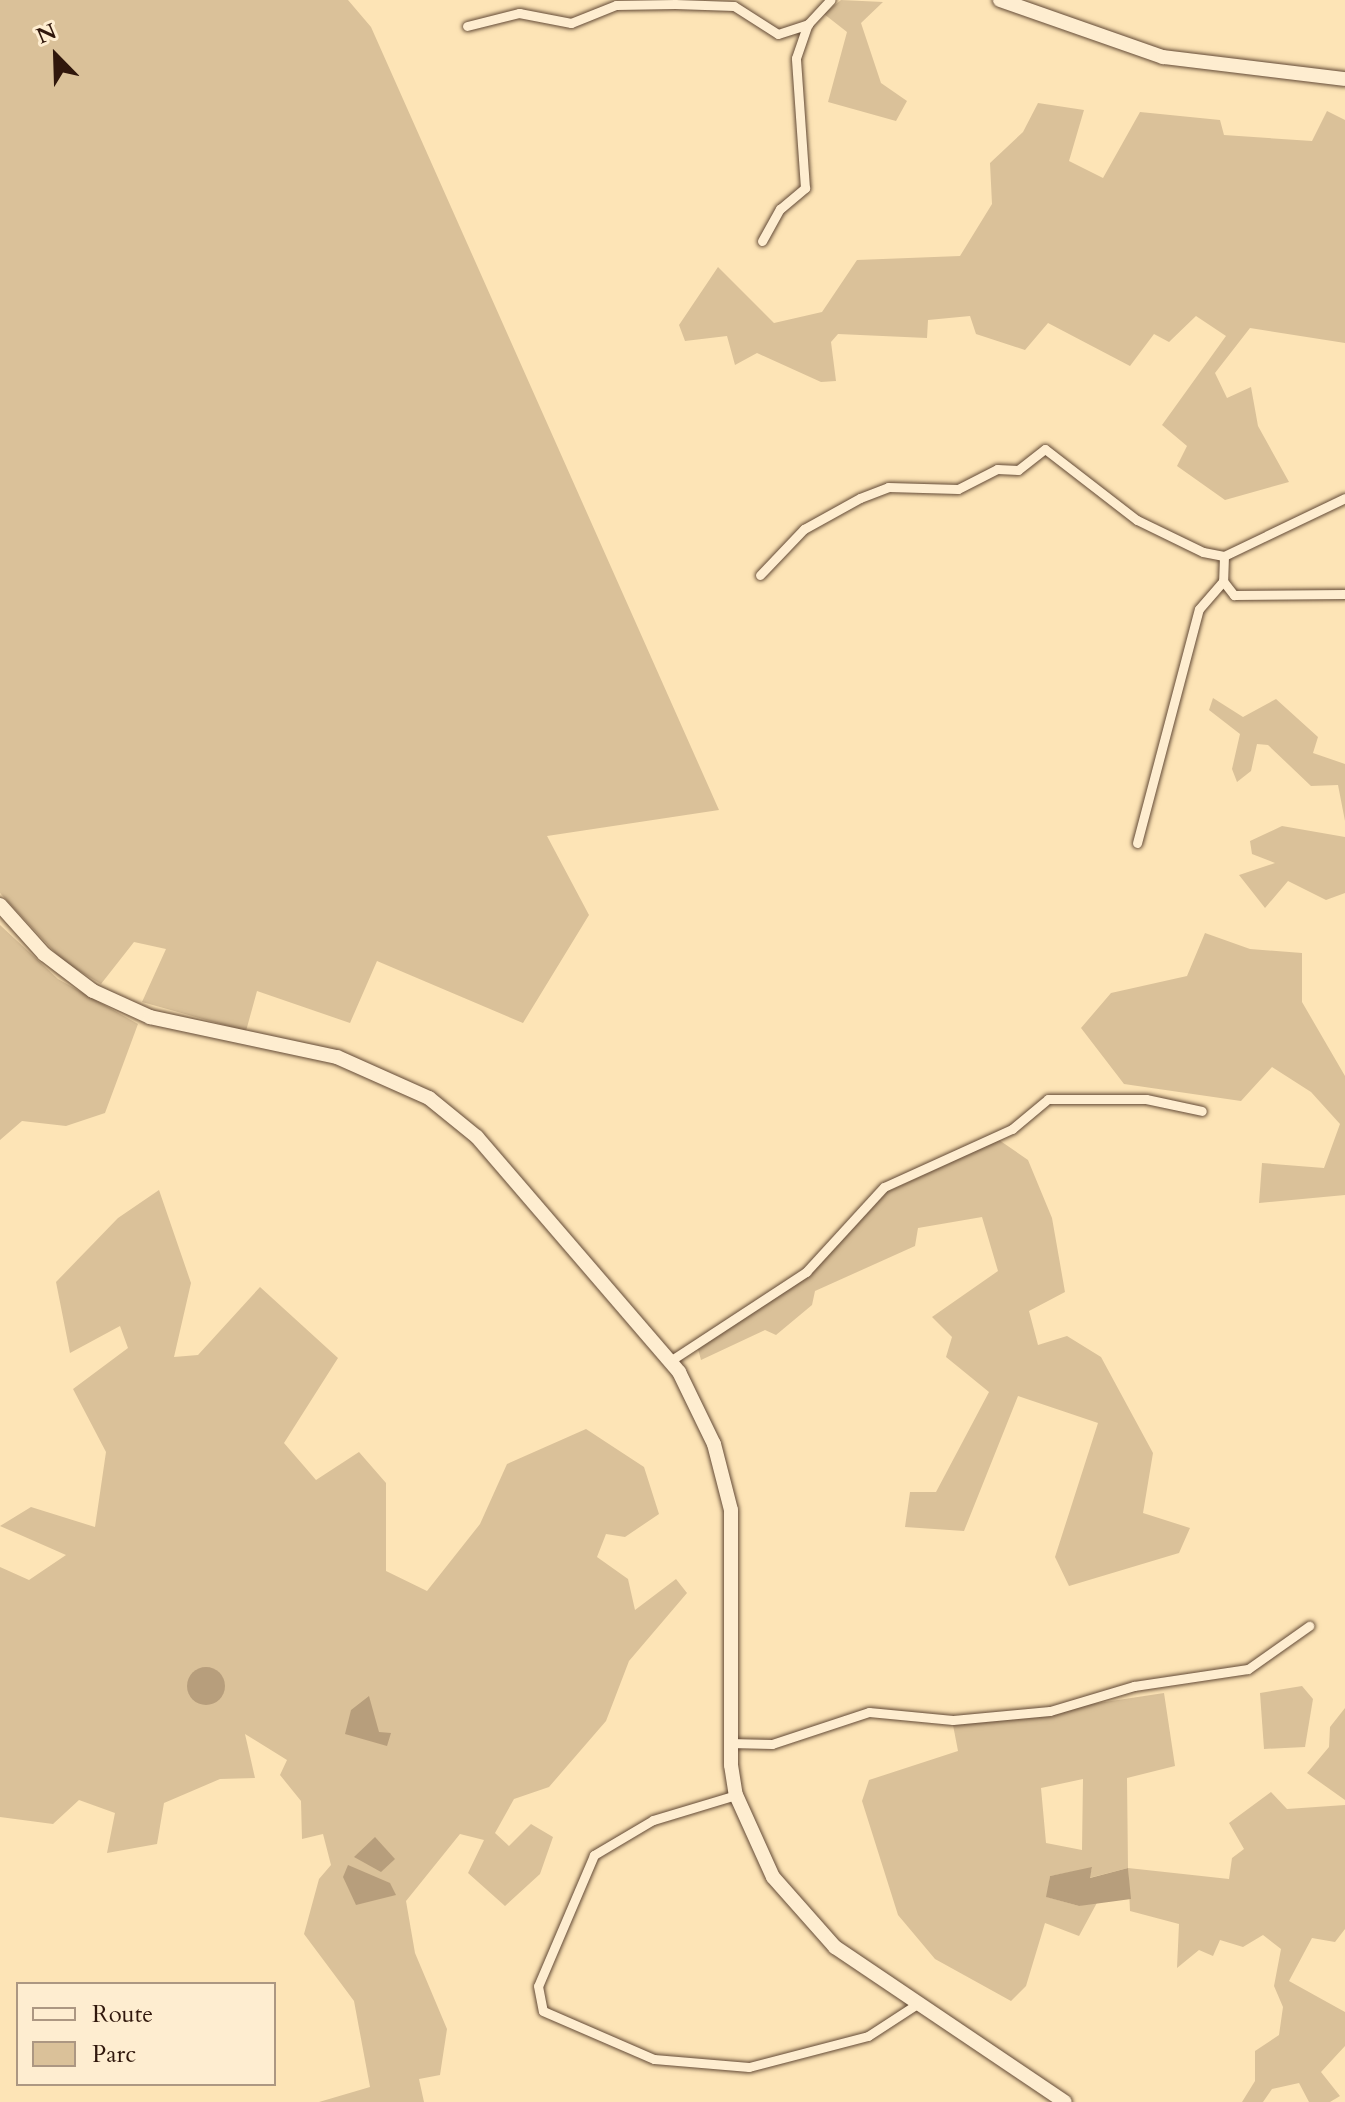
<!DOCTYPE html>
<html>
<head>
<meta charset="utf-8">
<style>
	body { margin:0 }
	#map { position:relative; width:1345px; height:2102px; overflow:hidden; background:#fde4b6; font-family:Cardo,serif }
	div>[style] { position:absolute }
	.green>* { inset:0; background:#dac199 }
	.water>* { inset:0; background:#b79e7c }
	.round { border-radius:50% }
	.roads { filter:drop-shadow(0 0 2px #634a36) drop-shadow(0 0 2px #634a36) }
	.street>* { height:9px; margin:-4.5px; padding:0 4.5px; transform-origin:4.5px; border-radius:4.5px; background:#feedd0 }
	.secondary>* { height:14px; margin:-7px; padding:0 7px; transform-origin:7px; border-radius:7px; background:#feedd0 }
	span { translate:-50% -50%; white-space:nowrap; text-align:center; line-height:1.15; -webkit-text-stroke:6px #feedd0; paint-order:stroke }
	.legend { position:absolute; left:16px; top:1982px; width:260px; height:104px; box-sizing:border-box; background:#feedd0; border:2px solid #ac9782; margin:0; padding:10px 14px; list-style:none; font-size:24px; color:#30170c }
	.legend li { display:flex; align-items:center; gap:16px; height:40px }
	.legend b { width:40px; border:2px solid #ac9782 }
	.north { position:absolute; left:16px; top:16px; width:80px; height:80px; -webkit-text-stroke:6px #feedd0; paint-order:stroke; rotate:337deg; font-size:22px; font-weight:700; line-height:32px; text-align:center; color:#30170c }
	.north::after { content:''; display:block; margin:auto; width:28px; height:36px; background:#30170c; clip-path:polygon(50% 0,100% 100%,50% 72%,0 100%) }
</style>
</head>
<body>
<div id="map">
	<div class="green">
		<i style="clip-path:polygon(0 0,348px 0,371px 27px,719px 810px,547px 836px,589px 915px,523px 1023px,377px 961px,350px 1023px,257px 991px,246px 1031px,142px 1002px,166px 949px,134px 942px,101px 984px,63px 961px,0 893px)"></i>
		<i style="clip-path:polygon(841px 0,883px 2px,861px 23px,881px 83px,907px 101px,896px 121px,828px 102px,847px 32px,824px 14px)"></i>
		<i style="clip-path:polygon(1038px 103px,1084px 110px,1069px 161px,1103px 178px,1140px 112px,1220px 120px,1224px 135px,1312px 141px,1327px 111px,1345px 120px,1345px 343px,1250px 328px,1215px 373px,1227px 398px,1251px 387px,1258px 426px,1289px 482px,1225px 500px,1177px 466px,1187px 446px,1162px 425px,1226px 336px,1196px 316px,1169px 342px,1154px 334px,1130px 366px,1048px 323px,1025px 350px,976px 334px,970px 316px,928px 320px,927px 338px,838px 334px,831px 342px,836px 381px,821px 382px,757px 353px,735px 365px,727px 336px,685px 341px,679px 325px,718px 267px,774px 323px,822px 312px,857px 260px,960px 256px,992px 204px,990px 163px,1023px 132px)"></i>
		<i style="clip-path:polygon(1213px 698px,1243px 717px,1276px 699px,1318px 737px,1313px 753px,1345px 764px,1345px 821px,1338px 785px,1311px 786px,1268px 745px,1257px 744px,1251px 771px,1237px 782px,1232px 769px,1240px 734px,1209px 710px)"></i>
		<i style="clip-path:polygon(1282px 826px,1345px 837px,1345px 893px,1326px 900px,1288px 881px,1265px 908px,1239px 875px,1275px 863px,1252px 854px,1250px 841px)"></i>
		<i style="clip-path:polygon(0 925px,58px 979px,138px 1024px,105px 1113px,66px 1126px,22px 1121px,0 1140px)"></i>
		<i style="clip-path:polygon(1205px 933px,1250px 949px,1302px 953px,1302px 1002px,1345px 1076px,1345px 1195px,1259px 1203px,1262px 1163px,1324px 1168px,1340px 1124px,1311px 1092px,1272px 1067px,1241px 1101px,1124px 1084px,1081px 1028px,1111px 993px,1187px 976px)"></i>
		<i style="clip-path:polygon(999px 1140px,1028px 1160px,1052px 1218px,1065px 1292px,1029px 1311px,1038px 1345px,1067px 1336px,1101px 1357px,1153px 1453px,1143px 1513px,1190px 1528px,1179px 1553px,1069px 1586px,1055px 1557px,1098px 1423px,1018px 1396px,964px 1531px,905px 1527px,910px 1492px,936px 1492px,989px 1392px,946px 1357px,952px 1337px,932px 1317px,998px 1271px,982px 1217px,918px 1228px,915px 1246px,815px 1291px,812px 1305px,776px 1335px,765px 1330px,701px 1360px,698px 1349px,809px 1276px,887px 1192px)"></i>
		<i style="clip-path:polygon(159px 1190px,191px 1283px,174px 1357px,198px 1355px,260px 1287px,338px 1358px,284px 1443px,316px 1480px,359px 1452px,386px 1483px,386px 1571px,427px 1591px,480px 1524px,507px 1464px,586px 1429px,644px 1467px,659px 1514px,625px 1537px,606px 1534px,597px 1557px,628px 1579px,635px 1610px,676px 1579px,687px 1593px,629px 1661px,606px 1721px,549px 1787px,514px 1799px,495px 1833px,509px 1846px,531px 1824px,553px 1837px,540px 1874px,505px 1906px,468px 1873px,484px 1840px,460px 1834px,406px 1901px,415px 1953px,447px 2029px,440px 2075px,419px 2079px,424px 2102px,319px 2102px,370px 2087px,354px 2001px,304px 1934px,319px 1879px,331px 1865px,323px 1834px,302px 1839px,301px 1801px,280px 1775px,287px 1760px,245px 1734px,255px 1778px,220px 1779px,164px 1803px,157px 1844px,107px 1853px,115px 1813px,79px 1800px,53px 1824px,0 1817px,0 1567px,29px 1580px,66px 1555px,0 1526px,31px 1507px,95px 1527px,106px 1452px,73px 1389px,128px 1348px,120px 1326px,70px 1353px,56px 1282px,118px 1218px)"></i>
		<i style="clip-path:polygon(1302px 1686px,1313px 1699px,1305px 1747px,1264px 1749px,1260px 1693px)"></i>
		<i style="clip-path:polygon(evenodd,1164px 1693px,1175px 1766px,1127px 1778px,1128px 1868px,1229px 1879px,1232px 1858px,1244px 1849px,1229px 1823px,1271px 1792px,1287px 1809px,1345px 1805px,1345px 1929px,1335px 1942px,1312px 1938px,1289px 1981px,1345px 2012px,1345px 2046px,1321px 2072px,1340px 2096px,1330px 2102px,1309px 2102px,1299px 2083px,1272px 2089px,1263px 2102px,1242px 2102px,1255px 2081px,1255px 2051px,1279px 2035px,1283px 2007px,1274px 1986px,1281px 1949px,1263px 1935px,1243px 1947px,1220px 1940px,1213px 1956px,1199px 1950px,1177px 1968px,1179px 1924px,1130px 1911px,1128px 1868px,1089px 1878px,1092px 1868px,1050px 1876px,1047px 1897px,1079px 1906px,1099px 1899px,1079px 1936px,1045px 1923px,1026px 1986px,1011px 2001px,935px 1959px,898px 1915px,862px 1801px,869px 1780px,958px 1751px,953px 1725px,1164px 1693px,1083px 1779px,1082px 1850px,1046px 1843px,1041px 1788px,1083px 1779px)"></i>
		<i style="clip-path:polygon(1345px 1708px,1345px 1800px,1307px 1773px,1329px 1747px,1330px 1727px)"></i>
	</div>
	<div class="water">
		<i class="round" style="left:187px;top:1667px;width:38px;height:38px"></i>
		<i style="clip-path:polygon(369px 1696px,379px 1732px,391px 1733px,387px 1746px,345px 1734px,351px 1710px)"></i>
		<i style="clip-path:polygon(375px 1837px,395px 1859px,381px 1872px,354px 1857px)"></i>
		<i style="clip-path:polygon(348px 1865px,390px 1883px,396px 1895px,356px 1905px,343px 1877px)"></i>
		<i style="clip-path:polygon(1092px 1867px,1090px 1878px,1128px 1868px,1131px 1899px,1079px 1906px,1046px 1897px,1050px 1876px)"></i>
	</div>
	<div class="roads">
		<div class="street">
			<i style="left:467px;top:26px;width:54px;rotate:-14deg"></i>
			<i style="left:519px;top:13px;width:53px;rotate:10.9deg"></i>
			<i style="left:571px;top:23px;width:48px;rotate:-21.8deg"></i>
			<i style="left:616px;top:5px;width:59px;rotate:-1deg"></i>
			<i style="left:675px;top:4px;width:59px;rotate:1.9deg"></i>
			<i style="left:734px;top:6px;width:52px;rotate:32.5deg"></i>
			<i style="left:778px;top:34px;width:32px;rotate:-18deg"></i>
			<i style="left:762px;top:241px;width:37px;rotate:-61deg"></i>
			<i style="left:780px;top:209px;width:33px;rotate:-40deg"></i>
			<i style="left:805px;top:188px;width:130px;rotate:-94deg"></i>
			<i style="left:796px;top:58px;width:36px;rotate:-71deg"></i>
			<i style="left:808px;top:24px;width:33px;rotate:-47deg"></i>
			<i style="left:1224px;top:556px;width:25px;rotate:92deg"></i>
			<i style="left:1223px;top:581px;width:18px;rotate:52deg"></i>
			<i style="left:1234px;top:595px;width:111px;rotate:-0.5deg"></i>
			<i style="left:760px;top:575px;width:64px;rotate:-46.3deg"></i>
			<i style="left:804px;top:529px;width:64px;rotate:-29deg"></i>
			<i style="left:860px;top:498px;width:30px;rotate:-21deg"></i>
			<i style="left:888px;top:487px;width:70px;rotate:1.6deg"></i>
			<i style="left:958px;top:489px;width:44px;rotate:-27.1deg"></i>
			<i style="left:997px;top:469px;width:21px;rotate:3deg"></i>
			<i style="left:1018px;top:470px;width:34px;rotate:-38deg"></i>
			<i style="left:1045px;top:449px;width:116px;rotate:37.7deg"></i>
			<i style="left:1137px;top:520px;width:73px;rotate:25.9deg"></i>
			<i style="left:1203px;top:552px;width:21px;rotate:11deg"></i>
			<i style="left:1224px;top:556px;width:134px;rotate:-25.6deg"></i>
			<i style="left:1137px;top:843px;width:242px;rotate:-75.2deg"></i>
			<i style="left:1199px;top:609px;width:37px;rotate:-49deg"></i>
			<i style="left:670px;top:1361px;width:163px;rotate:-33.2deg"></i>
			<i style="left:806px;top:1272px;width:115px;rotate:-47.5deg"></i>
			<i style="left:884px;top:1187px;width:141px;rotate:-24.4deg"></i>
			<i style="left:1012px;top:1129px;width:47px;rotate:-39.8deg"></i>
			<i style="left:1048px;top:1099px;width:98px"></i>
			<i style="left:1146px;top:1099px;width:57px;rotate:12.1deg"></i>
			<i style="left:729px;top:1743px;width:43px;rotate:1.3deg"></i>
			<i style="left:772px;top:1744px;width:102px;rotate:-18.3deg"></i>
			<i style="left:869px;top:1712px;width:84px;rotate:5.4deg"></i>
			<i style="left:953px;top:1720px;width:97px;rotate:-5.3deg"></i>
			<i style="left:1050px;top:1711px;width:88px;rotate:-16.6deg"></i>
			<i style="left:1134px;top:1686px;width:115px;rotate:-8.5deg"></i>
			<i style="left:1248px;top:1669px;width:75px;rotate:-35.2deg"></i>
			<i style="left:736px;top:1795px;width:87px;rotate:163.2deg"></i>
			<i style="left:653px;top:1820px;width:69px;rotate:149.3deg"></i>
			<i style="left:594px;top:1855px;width:142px;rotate:113.1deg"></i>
			<i style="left:538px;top:1986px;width:25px;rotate:79deg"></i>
			<i style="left:543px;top:2011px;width:121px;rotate:23.4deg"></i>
			<i style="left:654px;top:2059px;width:95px;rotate:4.8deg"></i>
			<i style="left:749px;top:2067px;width:123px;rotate:-14.6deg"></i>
			<i style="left:868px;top:2036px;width:55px;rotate:-33.1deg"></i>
		</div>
		<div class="secondary">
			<i style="left:1000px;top:0;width:173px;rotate:19.3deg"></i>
			<i style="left:1163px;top:57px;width:183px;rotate:6.9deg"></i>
			<i style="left:0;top:905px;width:66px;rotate:48.1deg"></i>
			<i style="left:44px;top:954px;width:61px;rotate:37.1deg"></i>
			<i style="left:93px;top:991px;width:63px;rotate:24.5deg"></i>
			<i style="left:150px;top:1017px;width:191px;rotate:12.1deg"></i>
			<i style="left:337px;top:1057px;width:101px;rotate:24deg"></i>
			<i style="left:429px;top:1098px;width:62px;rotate:39.1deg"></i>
			<i style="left:477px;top:1137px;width:310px;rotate:49.3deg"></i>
			<i style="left:679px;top:1372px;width:80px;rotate:64.1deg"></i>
			<i style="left:714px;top:1444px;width:68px;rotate:75.6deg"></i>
			<i style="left:731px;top:1510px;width:255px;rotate:90deg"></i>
			<i style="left:731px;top:1765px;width:30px;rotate:81deg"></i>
			<i style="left:736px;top:1795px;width:90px;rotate:65.7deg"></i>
			<i style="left:773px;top:1877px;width:94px;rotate:48.5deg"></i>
			<i style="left:835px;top:1947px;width:277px;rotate:34deg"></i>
		</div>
	</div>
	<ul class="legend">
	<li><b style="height:10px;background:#feedd0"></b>Route</li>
	<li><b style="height:22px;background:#dac199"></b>Parc</li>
	</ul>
	<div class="north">N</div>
</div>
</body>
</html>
